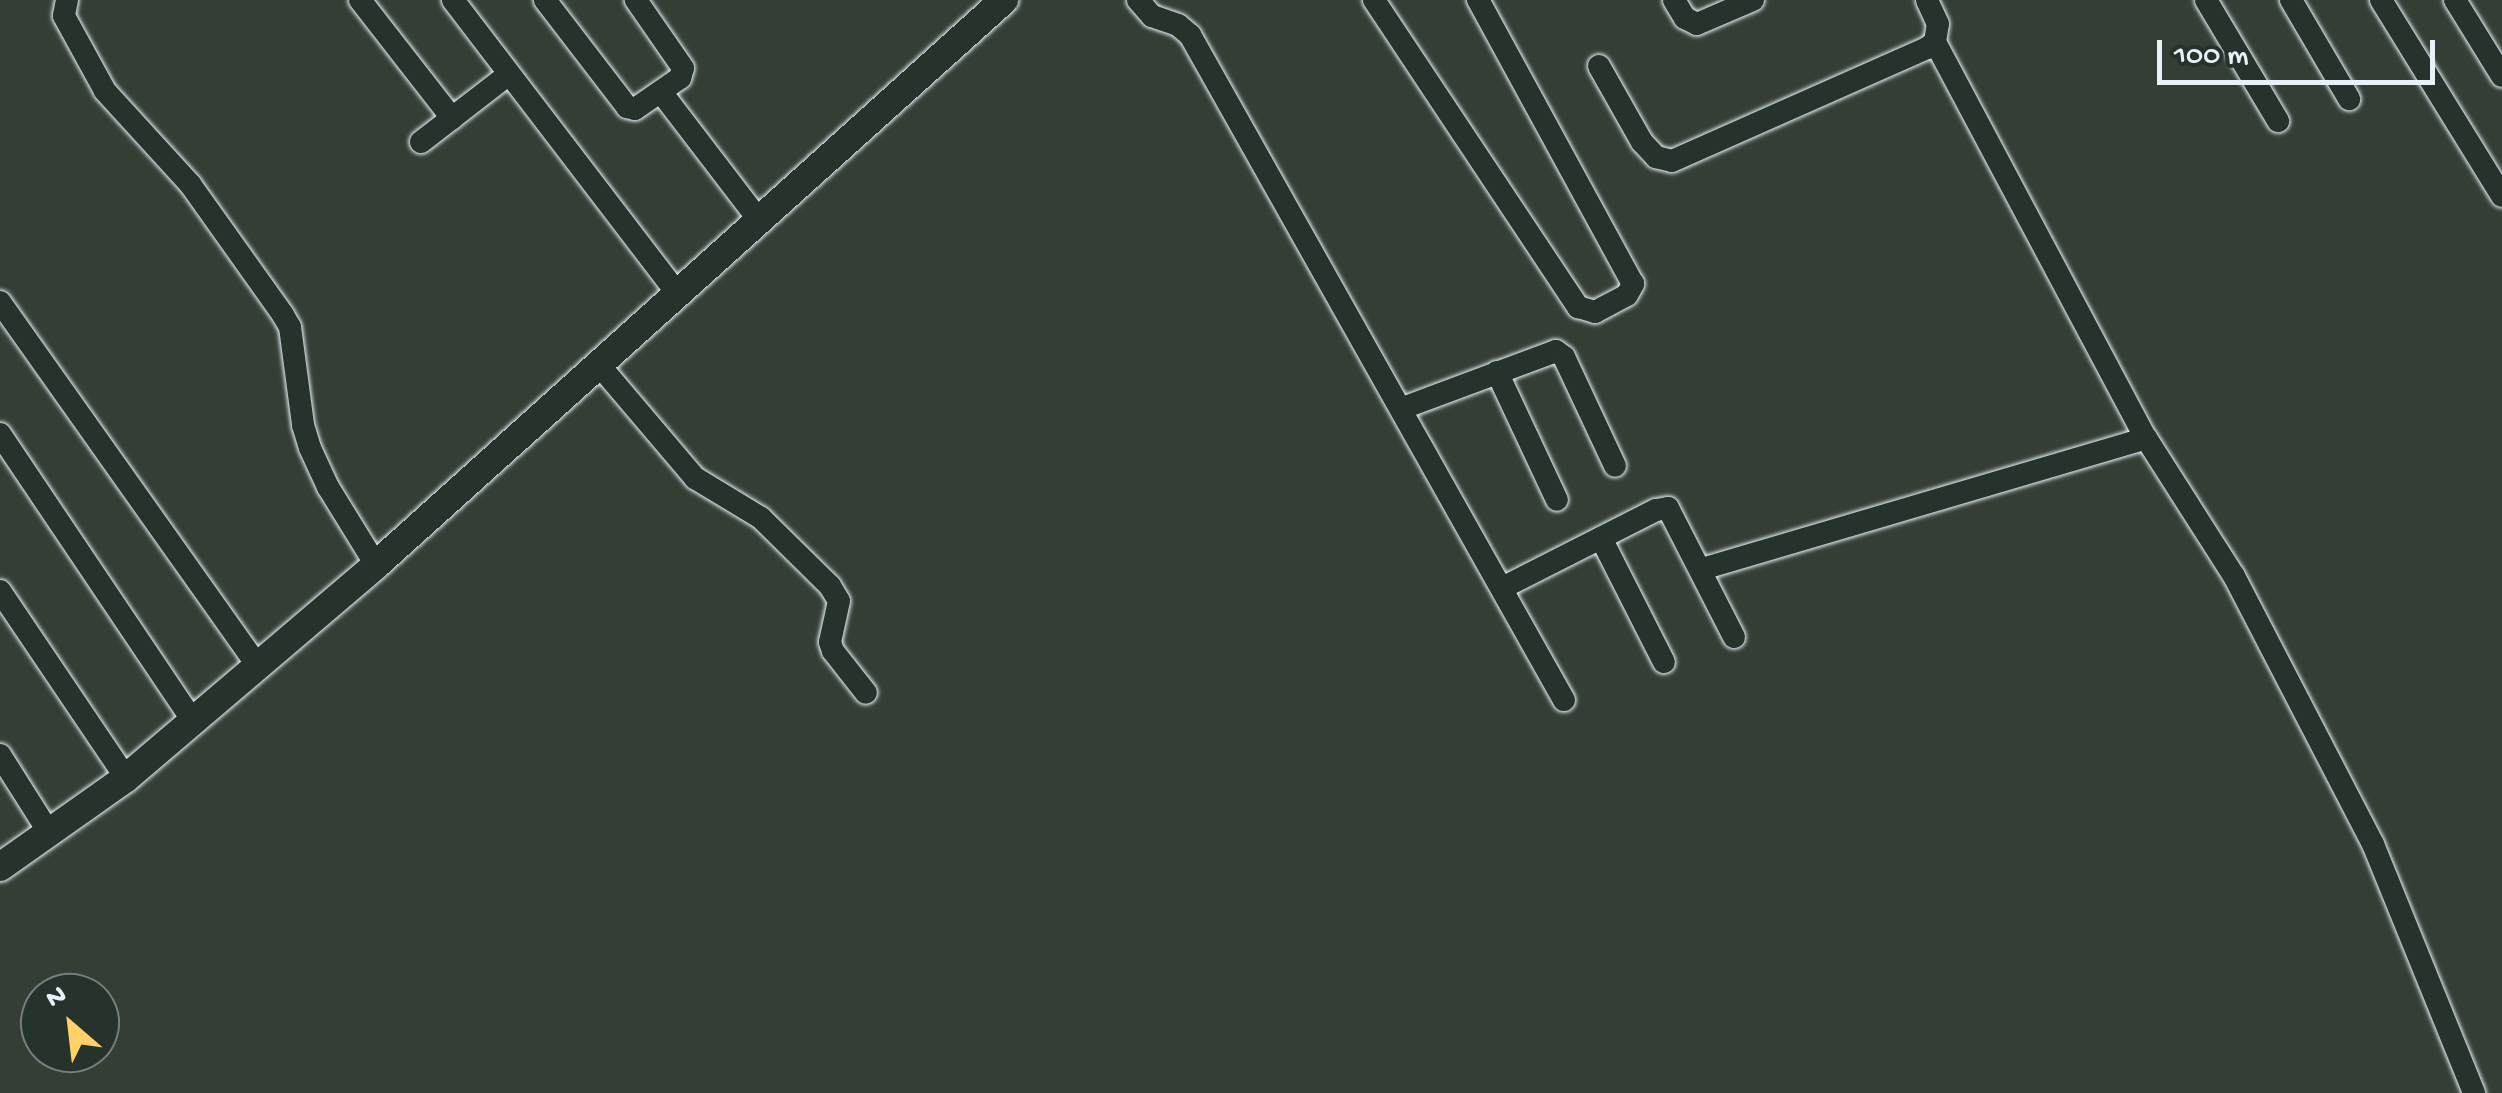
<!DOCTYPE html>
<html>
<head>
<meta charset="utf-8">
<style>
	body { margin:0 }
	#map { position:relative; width:2502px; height:1093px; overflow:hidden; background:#343e35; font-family:"Gochi Hand",sans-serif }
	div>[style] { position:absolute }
	.roads { filter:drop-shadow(0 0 2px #e8f1f8) drop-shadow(0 0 2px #e8f1f8) }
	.minor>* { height:22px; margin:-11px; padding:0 11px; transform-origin:11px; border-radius:11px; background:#26332d }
	.major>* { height:28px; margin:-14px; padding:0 14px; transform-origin:14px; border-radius:14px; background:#26332d }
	span { translate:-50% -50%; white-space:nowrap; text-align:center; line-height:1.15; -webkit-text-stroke:10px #26332d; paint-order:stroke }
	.north { position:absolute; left:20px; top:973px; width:100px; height:100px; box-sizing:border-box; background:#26332d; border:2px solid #747f7e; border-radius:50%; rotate:332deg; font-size:28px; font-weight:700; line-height:40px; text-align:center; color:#e8f1f8 }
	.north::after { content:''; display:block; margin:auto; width:35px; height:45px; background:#ffd166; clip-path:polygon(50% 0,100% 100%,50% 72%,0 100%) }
	.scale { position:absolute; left:2157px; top:40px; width:278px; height:45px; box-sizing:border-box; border:5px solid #e8f1f8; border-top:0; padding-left:12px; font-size:30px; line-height:35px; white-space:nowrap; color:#e8f1f8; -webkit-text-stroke:8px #26332d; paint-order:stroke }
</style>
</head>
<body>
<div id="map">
	<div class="roads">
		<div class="minor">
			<i style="left:67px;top:0;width:16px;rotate:101deg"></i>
			<i style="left:64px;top:16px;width:85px;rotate:61.3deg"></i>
			<i style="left:105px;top:91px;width:126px;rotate:47.6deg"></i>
			<i style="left:190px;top:184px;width:161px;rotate:54.6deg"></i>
			<i style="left:283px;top:315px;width:14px;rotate:60deg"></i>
			<i style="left:290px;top:327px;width:99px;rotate:82.4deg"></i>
			<i style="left:303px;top:425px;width:24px;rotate:73deg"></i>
			<i style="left:310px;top:448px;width:43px;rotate:65.2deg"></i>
			<i style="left:328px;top:487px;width:92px;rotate:58.4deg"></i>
			<i style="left:360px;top:0;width:150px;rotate:52.1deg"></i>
			<i style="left:453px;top:0;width:372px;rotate:52.6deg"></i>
			<i style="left:545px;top:0;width:135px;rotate:52.5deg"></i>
			<i style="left:627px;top:107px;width:8px;rotate:14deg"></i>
			<i style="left:635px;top:109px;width:55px;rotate:-34.6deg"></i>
			<i style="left:680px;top:78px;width:10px;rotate:-73deg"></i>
			<i style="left:683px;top:68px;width:83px;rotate:-124.7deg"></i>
			<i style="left:1138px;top:0;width:21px;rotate:49deg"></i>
			<i style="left:1152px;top:16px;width:28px;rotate:19deg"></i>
			<i style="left:1178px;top:25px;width:16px;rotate:40deg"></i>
			<i style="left:1190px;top:35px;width:763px;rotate:60.65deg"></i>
			<i style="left:1374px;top:0;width:369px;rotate:56.4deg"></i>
			<i style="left:1578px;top:307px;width:18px;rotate:16deg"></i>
			<i style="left:1595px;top:312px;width:36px;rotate:-28deg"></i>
			<i style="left:1627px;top:295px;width:13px;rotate:-61deg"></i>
			<i style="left:1633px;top:284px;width:324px;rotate:-118.6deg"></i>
			<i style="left:1674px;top:0;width:21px;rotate:59deg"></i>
			<i style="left:1685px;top:18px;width:13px;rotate:27deg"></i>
			<i style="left:1697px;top:24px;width:61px;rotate:-23.2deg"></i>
			<i style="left:2206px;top:0;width:141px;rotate:59.2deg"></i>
			<i style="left:2291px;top:0;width:115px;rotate:59.6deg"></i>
			<i style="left:2381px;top:0;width:230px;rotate:58.3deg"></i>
			<i style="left:2455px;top:0;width:89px;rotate:58.3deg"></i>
			<i style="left:1935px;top:42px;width:449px;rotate:62deg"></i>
			<i style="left:2146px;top:438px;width:164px;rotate:57.5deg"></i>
			<i style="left:2234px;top:576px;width:302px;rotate:62.6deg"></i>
			<i style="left:2373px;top:844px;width:269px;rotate:67.9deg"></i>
			<i style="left:1599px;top:66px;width:87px;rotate:60.5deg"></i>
			<i style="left:1642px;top:142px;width:21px;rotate:47deg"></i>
			<i style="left:1656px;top:157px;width:16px;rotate:14deg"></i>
			<i style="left:1672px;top:161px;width:279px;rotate:-23.9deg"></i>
			<i style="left:1927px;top:48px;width:10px;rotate:-37deg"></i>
			<i style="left:1935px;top:42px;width:18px;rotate:-81deg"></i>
			<i style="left:1938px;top:24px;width:26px;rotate:-115deg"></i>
			<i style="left:661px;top:92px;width:161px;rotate:52.6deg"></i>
			<i style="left:421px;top:142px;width:111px;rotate:-37.7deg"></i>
			<i style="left:0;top:302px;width:445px;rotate:54.7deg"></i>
			<i style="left:600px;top:366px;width:147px;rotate:49.7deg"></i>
			<i style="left:695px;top:478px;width:77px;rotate:31.2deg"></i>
			<i style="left:761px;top:518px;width:97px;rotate:44.6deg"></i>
			<i style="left:830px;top:586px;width:17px;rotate:59deg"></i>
			<i style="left:839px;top:601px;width:42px;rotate:102.4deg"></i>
			<i style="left:830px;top:642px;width:9px;rotate:72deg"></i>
			<i style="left:833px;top:651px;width:53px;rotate:51.8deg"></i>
			<i style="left:1497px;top:372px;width:141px;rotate:64.9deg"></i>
			<i style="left:1403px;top:408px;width:163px;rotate:-20.4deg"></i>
			<i style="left:1556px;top:351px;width:10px;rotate:37deg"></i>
			<i style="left:1564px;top:357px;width:120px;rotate:64.9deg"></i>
			<i style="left:0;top:434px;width:346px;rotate:56.1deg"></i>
			<i style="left:1601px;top:538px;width:139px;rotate:63.1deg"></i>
			<i style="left:1702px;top:569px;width:463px;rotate:-16.4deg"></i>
			<i style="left:1504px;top:587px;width:170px;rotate:-26.9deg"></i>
			<i style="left:1656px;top:510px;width:12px;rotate:-9deg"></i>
			<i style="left:1668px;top:508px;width:145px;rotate:62.9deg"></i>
			<i style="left:0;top:591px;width:225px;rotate:56deg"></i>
			<i style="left:0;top:755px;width:93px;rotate:57.7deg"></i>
		</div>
		<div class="major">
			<i style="left:0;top:867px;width:154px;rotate:-35.2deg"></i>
			<i style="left:126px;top:778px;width:328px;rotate:-40.4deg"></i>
			<i style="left:376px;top:565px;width:845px;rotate:-41.98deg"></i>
		</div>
	</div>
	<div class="north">N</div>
	<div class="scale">100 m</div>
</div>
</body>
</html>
